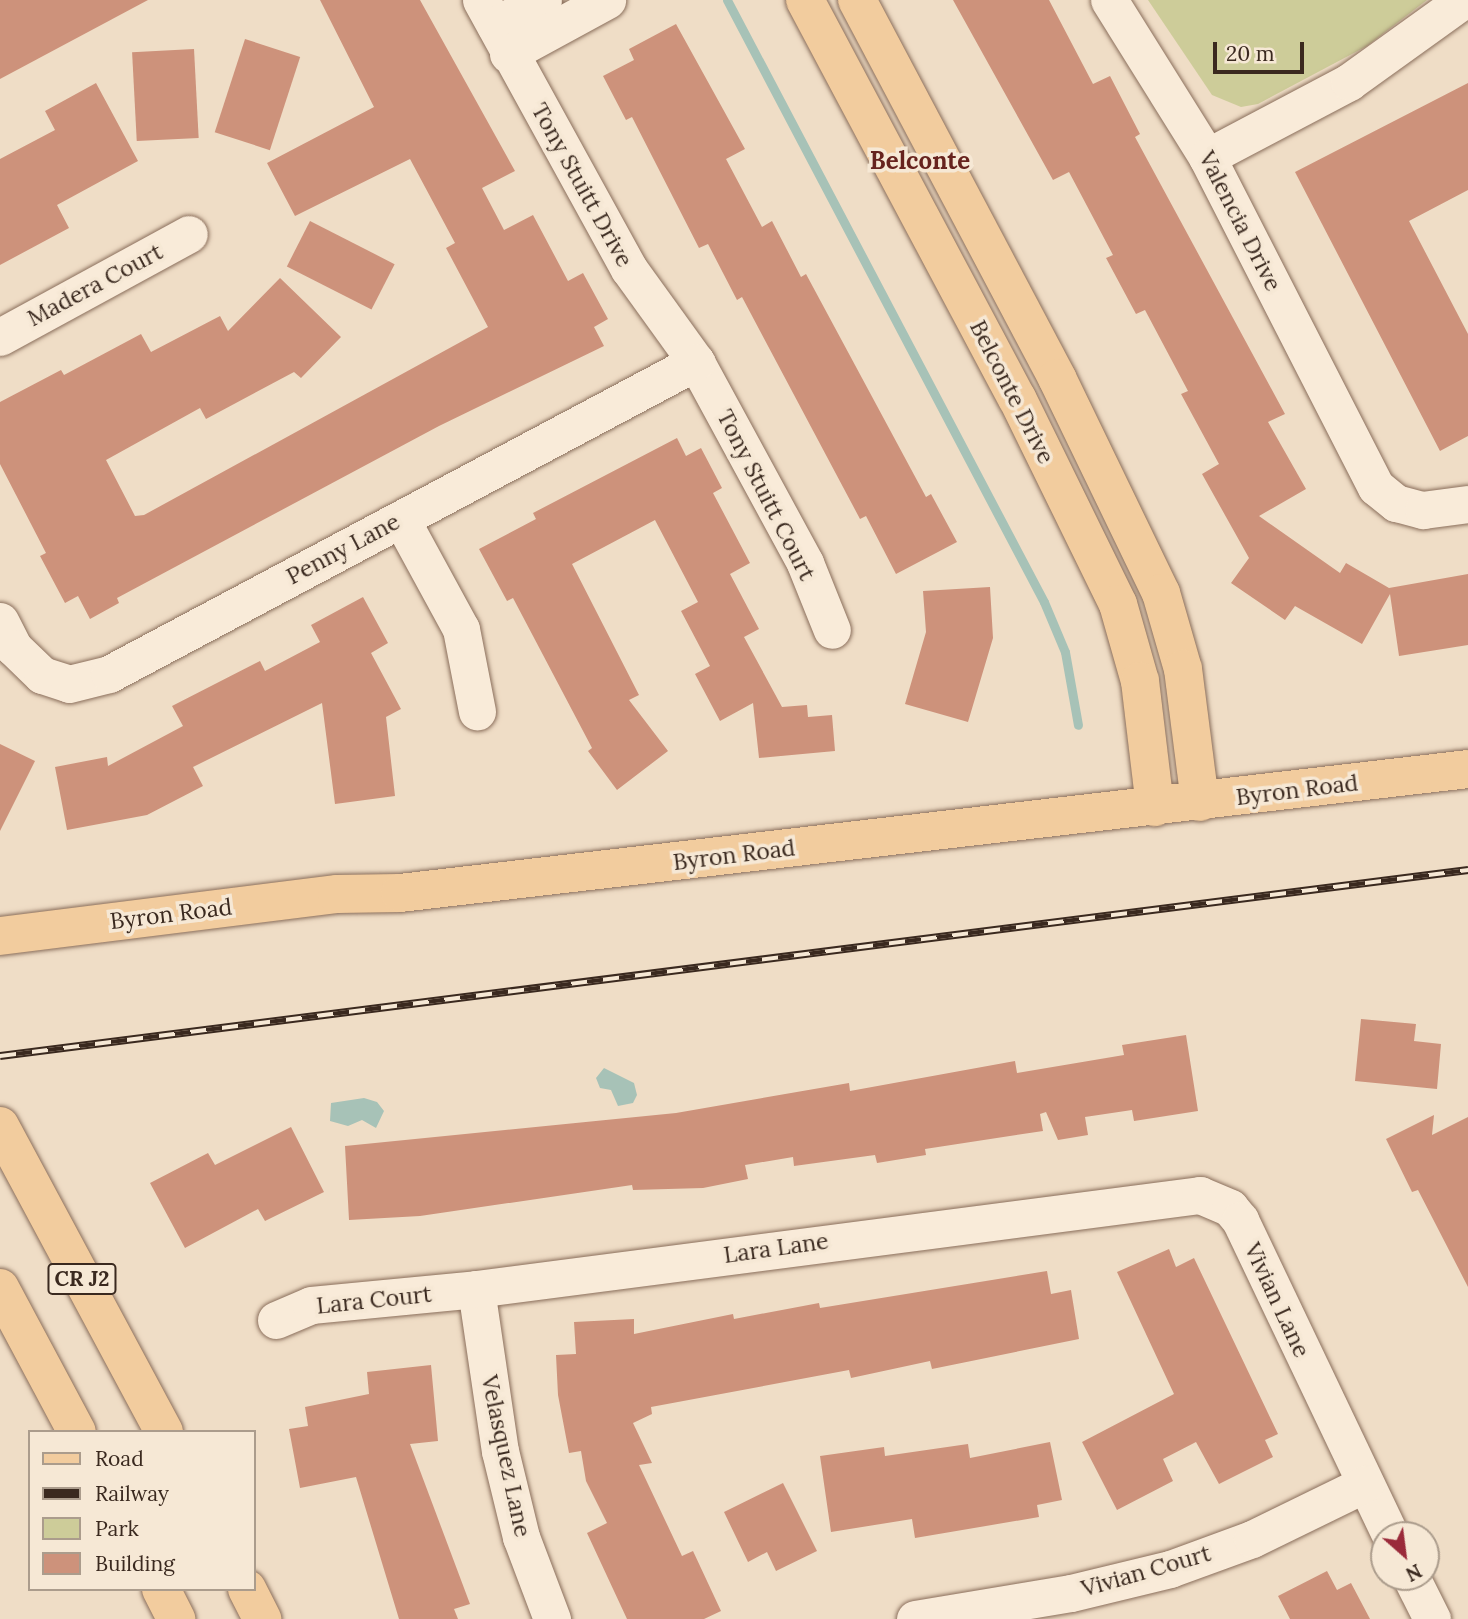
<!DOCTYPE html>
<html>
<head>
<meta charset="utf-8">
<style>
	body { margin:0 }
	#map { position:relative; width:1468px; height:1619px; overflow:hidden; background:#efddc6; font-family:Lora,serif }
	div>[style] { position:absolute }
	.green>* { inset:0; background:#cdcc99 }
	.water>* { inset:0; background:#a7c2b7 }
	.stream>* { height:9px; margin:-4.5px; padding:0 4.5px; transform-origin:4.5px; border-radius:4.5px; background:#a7c2b7 }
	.building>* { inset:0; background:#cd927b; transform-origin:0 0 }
	.roads { filter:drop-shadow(0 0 2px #8a6e5b) drop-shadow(0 0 2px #8a6e5b) }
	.minor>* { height:37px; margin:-18.5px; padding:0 18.5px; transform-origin:18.5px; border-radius:18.5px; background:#f9ebd9 }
	.major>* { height:38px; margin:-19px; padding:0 19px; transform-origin:19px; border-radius:19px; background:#f2cc9e }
	.rail>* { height:8px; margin-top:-4px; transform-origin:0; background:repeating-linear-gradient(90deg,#f6e8d5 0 16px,#3a291f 0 32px); box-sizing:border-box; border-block:2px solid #3a291f }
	span { translate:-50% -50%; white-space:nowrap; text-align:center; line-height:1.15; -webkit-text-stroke:7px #f6e8d5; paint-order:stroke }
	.shield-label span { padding:2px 5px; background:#f6e8d5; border:2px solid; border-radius:5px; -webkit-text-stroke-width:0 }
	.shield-label { font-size:21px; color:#3a291f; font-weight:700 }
	.street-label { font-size:23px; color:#3a291f }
	.neighbourhood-label { font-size:24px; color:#67231e; font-weight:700 }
	.legend { position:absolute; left:28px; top:1430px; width:228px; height:161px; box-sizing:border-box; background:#f6e8d5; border:2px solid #ab9c8c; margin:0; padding:9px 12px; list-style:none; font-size:21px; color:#3a291f }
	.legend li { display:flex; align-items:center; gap:14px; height:35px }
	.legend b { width:35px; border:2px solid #ab9c8c }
	.north { position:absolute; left:1370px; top:1521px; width:70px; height:70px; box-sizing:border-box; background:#f6e8d5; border:2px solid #ab9c8c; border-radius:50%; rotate:152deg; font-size:19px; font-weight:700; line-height:28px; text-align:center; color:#3a291f }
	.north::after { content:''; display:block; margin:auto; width:24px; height:32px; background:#9a2a3a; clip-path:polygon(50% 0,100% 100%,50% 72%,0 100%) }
	.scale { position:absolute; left:1213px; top:42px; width:91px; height:32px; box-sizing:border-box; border:4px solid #3a291f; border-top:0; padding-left:9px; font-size:21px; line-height:24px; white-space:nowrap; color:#3a291f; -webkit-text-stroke:5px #f6e8d5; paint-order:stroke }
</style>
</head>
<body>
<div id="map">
	<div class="green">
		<i style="clip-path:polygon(1148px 0,1427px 0,1367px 46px,1258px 104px,1241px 107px,1212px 95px)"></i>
	</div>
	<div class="water">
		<i style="clip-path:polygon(604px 1068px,634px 1083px,637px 1095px,633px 1103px,618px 1106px,611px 1090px,600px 1088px,596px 1078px)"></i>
		<i style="clip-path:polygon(364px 1098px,377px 1102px,384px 1111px,376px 1128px,362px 1120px,348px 1126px,330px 1121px,331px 1103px)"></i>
	</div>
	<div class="stream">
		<i style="left:727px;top:0;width:680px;rotate:62.23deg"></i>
		<i style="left:1044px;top:602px;width:54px;rotate:67.2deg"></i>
		<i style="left:1065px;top:652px;width:74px;rotate:79.9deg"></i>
	</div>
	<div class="building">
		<i style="clip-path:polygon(0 0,148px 0,0 79px)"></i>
		<i style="clip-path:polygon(320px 0,420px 0,515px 171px,482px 188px,504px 230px,533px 215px,568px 281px,583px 273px,608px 319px,594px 327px,604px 346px,439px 426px,117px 598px,119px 603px,90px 619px,78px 596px,65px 603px,40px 556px,46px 553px,0 464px,0 402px,61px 370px,64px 375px,141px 334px,151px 352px,220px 316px,228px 331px,280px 278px,341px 337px,301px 378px,294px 372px,206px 419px,200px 408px,106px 460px,135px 516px,144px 515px,488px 327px,446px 248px,455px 243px,410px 159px,295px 216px,267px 163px,374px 107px)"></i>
		<i style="clip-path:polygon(953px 0,1049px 0,1093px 84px,1110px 76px,1140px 134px,1135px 137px,1285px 414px,1268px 422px,1306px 489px,1259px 516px,1340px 573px,1346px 563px,1389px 588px,1468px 574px,1468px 645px,1399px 656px,1390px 594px,1362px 644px,1295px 606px,1285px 620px,1231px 583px,1249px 558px,1202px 474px,1219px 464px,1181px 394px,1188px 391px,1145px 310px,1136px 314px,1106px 258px,1113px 255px,1069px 172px,1053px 180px)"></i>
		<i style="clip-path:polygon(676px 24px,745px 149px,726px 159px,762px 227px,772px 221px,801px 277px,806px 274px,926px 497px,931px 494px,957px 542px,896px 574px,866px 516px,860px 519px,742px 297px,737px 300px,708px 244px,699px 248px,632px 117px,626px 120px,603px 76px,634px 60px,629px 49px)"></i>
		<i style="left:245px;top:39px;width:58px;height:98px;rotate:18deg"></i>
		<i style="left:194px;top:49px;width:89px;height:62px;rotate:87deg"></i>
		<i style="clip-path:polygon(96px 83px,138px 161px,57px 205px,69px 228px,0 265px,0 159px,55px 130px,45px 111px)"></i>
		<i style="clip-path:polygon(1468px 83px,1468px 190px,1409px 221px,1468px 334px,1468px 436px,1440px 451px,1295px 172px)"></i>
		<i style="left:310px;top:221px;width:95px;height:51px;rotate:27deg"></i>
		<i style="clip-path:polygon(677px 438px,686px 456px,701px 448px,722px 488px,713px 493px,750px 563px,730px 574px,759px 629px,744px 637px,782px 707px,807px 705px,808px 717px,832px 715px,835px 751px,759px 758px,753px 703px,720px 721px,695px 674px,710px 666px,681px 611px,698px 602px,655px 520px,572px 564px,639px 695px,629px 700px,668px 751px,617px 790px,588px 751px,592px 748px,513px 598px,507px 601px,479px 549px,536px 519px,533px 513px)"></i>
		<i style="clip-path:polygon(990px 587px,993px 638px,968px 722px,905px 704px,926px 632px,923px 591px)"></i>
		<i style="clip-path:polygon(363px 597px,388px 643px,371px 653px,401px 709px,386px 717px,395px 796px,335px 804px,322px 703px,193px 767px,203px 786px,147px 815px,67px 830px,55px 767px,107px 757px,108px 766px,183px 726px,172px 706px,260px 661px,265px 671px,320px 642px,311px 625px)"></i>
		<i style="clip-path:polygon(0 744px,35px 761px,0 831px)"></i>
		<i style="clip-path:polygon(1361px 1019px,1416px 1024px,1414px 1041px,1441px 1044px,1437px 1089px,1355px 1081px)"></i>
		<i style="clip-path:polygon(1186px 1035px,1198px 1111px,1134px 1121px,1132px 1110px,1085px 1117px,1088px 1135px,1058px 1140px,1046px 1112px,1040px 1114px,1043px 1131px,925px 1149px,926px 1155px,877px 1163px,875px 1155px,794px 1166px,793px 1157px,745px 1165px,748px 1179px,703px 1188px,633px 1190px,632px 1185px,420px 1216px,349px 1220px,345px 1146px,676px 1113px,849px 1083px,850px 1091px,1015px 1061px,1017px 1073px,1124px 1055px,1122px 1045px)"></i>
		<i style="clip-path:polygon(1434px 1115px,1432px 1135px,1468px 1117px,1468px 1287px,1418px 1190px,1412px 1192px,1386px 1139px)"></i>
		<i style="clip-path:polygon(291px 1127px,324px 1192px,265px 1221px,258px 1209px,185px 1248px,150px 1183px,208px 1153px,215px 1165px)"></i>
		<i style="clip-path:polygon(1169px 1249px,1176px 1267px,1194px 1258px,1278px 1434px,1265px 1440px,1273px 1457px,1219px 1484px,1196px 1442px,1163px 1459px,1173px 1481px,1117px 1510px,1082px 1442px,1174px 1394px,1117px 1272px)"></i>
		<i style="clip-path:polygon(1047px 1271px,1051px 1294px,1071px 1290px,1079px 1339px,932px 1369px,930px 1361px,851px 1378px,849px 1370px,651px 1407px,652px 1414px,633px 1423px,652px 1463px,639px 1465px,682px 1556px,693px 1551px,721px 1611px,704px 1619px,627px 1619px,587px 1533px,607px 1523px,586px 1481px,581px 1451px,569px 1453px,558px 1395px,556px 1355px,576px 1354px,574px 1322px,634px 1319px,634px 1334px,733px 1314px,734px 1319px,819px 1303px,820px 1308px)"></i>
		<i style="clip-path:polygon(431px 1365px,438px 1441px,410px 1444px,470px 1604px,454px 1609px,458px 1619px,399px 1619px,356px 1477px,300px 1488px,289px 1429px,308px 1426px,305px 1407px,369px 1394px,367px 1372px)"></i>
		<i style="clip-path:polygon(1050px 1442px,1062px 1500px,1037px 1505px,1039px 1517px,915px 1538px,912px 1519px,831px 1532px,820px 1456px,884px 1447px,885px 1456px,968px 1444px,970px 1458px)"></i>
		<i style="clip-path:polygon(783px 1483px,817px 1551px,776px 1571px,767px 1552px,748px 1562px,724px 1512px)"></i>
		<i style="clip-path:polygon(1327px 1571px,1337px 1590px,1351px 1583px,1370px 1619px,1290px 1619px,1278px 1596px)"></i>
	</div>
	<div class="roads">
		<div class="minor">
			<i style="left:481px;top:0;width:307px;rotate:61.2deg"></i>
			<i style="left:629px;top:269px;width:115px;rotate:54.2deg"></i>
			<i style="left:696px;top:362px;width:229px;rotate:61.5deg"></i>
			<i style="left:805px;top:563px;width:72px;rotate:68.1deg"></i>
			<i style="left:1109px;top:0;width:185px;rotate:58deg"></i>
			<i style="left:1207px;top:157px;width:371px;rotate:62.9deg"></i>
			<i style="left:1376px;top:487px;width:26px;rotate:39deg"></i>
			<i style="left:1396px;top:503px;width:28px;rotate:15deg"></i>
			<i style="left:1423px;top:510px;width:45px;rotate:-7.6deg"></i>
			<i style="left:495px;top:25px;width:54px;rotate:-27.5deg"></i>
			<i style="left:508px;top:54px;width:113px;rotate:-28.6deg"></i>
			<i style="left:1207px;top:157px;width:161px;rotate:-27.8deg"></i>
			<i style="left:1349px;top:82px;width:140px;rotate:-35.7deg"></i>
			<i style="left:0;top:337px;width:215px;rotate:-28.6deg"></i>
			<i style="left:401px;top:519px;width:125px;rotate:61.4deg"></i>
			<i style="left:461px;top:629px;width:84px;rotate:79deg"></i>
			<i style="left:0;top:621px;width:30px;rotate:63deg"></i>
			<i style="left:14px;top:648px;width:39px;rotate:44deg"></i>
			<i style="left:42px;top:675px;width:28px;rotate:18deg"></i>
			<i style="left:69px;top:684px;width:41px;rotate:-14deg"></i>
			<i style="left:109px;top:674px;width:665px;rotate:-27.99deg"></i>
			<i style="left:476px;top:1289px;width:164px;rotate:81.6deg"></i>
			<i style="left:500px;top:1451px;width:89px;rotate:76.3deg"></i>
			<i style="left:521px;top:1537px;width:88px;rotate:69.3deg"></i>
			<i style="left:276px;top:1320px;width:38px;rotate:-23deg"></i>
			<i style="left:311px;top:1305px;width:166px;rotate:-5.5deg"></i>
			<i style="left:476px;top:1289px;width:730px;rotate:-7.4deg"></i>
			<i style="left:1200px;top:1195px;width:33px;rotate:23deg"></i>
			<i style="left:1230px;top:1208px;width:16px;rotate:50deg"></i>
			<i style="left:1240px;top:1220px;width:349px;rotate:64.5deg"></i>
			<i style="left:1411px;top:1577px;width:47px;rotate:63.4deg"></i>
			<i style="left:915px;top:1619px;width:158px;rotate:-9.5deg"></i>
			<i style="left:1071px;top:1593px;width:102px;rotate:-13.6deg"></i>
			<i style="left:1170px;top:1569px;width:87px;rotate:-20.1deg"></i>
			<i style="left:1252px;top:1539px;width:126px;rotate:-26deg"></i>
		</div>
		<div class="major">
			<i style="left:805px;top:0;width:451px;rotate:62deg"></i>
			<i style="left:1017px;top:398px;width:229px;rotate:63.9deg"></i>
			<i style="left:1118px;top:604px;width:80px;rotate:74.1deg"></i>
			<i style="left:1140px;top:681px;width:127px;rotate:83.2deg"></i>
			<i style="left:857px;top:0;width:428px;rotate:62.1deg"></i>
			<i style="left:1057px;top:378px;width:239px;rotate:64.2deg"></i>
			<i style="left:1161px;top:593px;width:79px;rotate:73.9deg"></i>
			<i style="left:1183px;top:669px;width:134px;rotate:82.7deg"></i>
			<i style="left:0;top:936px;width:340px;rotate:-7.1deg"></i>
			<i style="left:337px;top:894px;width:63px;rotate:-0.9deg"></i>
			<i style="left:400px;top:893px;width:1075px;rotate:-6.62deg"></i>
			<i style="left:0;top:1126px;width:347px;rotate:61.8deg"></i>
			<i style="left:0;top:1288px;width:163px;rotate:61.9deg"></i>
			<i style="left:161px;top:1589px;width:34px;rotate:63deg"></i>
			<i style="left:247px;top:1589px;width:34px;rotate:63deg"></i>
		</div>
	</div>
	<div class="rail">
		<i style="left:0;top:1056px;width:1480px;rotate:-7.22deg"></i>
	</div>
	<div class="shield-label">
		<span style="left:82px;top:1279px">CR J2</span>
	</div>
	<div class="street-label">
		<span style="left:582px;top:185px;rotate:61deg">Tony Stuitt Drive</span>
		<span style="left:1240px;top:221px;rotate:63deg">Valencia Drive</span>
		<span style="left:95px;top:285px;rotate:-28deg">Madera Court</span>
		<span style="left:1012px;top:392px;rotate:63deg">Belconte Drive</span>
		<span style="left:766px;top:495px;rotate:63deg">Tony Stuitt Court</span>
		<span style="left:343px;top:549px;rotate:-28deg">Penny Lane</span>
		<span style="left:1297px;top:790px;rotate:-7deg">Byron Road</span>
		<span style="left:734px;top:855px;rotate:-7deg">Byron Road</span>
		<span style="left:171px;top:914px;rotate:-7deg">Byron Road</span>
		<span style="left:776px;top:1248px;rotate:-8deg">Lara Lane</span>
		<span style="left:374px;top:1300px;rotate:-6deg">Lara Court</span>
		<span style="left:1277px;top:1300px;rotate:65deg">Vivian Lane</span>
		<span style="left:506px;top:1456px;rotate:78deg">Velasquez Lane</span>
		<span style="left:1146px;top:1571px;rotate:-16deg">Vivian Court</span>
	</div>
	<div class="neighbourhood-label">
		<span style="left:920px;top:161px">Belconte</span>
	</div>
	<ul class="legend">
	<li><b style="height:9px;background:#f2cc9e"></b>Road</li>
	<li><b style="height:9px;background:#3a291f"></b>Railway</li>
	<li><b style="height:19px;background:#cdcc99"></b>Park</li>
	<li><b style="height:19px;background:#cd927b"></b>Building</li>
	</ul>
	<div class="north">N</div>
	<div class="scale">20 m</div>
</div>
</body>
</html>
